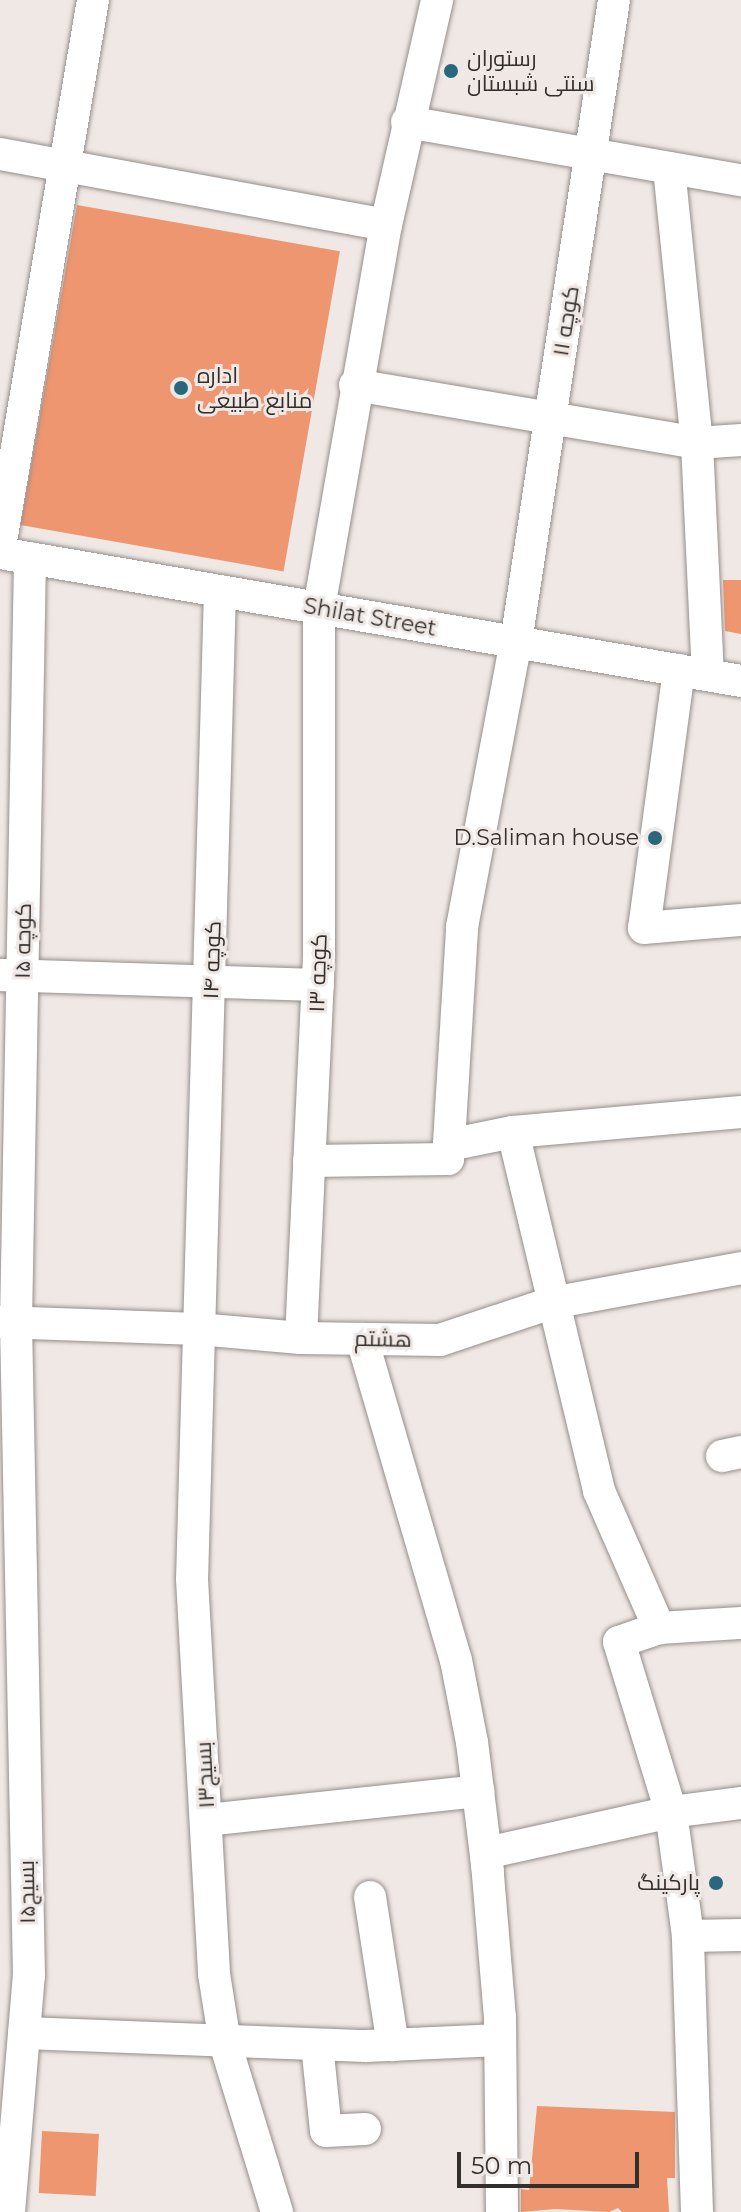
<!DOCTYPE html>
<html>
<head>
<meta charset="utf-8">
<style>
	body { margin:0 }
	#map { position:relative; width:741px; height:2212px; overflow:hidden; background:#f0e8e4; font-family:Montserrat,Cairo,sans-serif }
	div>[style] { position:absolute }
	.building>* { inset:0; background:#ed966f; transform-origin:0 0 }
	.roads { filter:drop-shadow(0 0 2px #958e8b) drop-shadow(0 0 2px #958e8b) }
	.minor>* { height:32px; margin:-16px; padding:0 16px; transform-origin:16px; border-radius:16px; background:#fff }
	.dots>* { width:22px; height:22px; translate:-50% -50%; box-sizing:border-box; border:4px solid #f0e8e4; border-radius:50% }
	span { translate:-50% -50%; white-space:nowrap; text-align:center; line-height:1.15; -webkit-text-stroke:6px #f0e8e4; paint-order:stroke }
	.poi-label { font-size:22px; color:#322f2d }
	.left { translate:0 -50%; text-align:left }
	.right { translate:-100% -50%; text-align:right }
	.street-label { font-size:22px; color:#322f2d }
	.scale { position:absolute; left:457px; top:2152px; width:182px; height:36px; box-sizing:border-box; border:4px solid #322f2d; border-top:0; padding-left:10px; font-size:24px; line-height:28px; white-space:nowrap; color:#322f2d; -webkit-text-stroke:6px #f0e8e4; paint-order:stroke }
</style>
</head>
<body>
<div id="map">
	<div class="building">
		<i style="left:77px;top:205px;width:267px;height:325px;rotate:10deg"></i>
		<i style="clip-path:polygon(723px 580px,741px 580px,741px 634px,725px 631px)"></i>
		<i style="clip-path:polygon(537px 2106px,675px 2112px,675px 2178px,667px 2178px,669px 2212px,622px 2212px,618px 2208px,609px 2212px,555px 2209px,521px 2212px,521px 2189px,529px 2190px)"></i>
		<i style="left:42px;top:2131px;width:57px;height:62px;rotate:3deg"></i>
	</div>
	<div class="roads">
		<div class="minor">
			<i style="left:407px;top:122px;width:339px;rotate:9.9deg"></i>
			<i style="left:0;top:154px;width:392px;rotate:10.4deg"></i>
			<i style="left:669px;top:168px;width:276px;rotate:84.2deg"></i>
			<i style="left:697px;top:443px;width:232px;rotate:87.3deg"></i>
			<i style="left:355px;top:385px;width:347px;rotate:9.6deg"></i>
			<i style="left:697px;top:443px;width:44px;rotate:-3.9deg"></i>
			<i style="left:0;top:547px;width:555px;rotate:-80.35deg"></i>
			<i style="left:0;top:553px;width:752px;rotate:9.8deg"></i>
			<i style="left:220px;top:591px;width:988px;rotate:91.62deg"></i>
			<i style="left:192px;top:1579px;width:396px;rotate:86.8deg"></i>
			<i style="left:214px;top:1974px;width:70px;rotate:80.9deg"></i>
			<i style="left:225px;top:2043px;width:177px;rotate:72.9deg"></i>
			<i style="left:679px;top:670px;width:260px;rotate:97.7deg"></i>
			<i style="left:644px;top:928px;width:97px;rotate:-4.7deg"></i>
			<i style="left:0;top:975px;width:318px;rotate:1.8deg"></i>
			<i style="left:513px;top:1132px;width:369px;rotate:76.5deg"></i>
			<i style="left:599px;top:1491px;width:150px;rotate:66.3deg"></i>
			<i style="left:449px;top:1145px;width:65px;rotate:-11.5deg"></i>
			<i style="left:513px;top:1132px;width:229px;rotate:-5deg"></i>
			<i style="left:309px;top:1161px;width:139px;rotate:-0.8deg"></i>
			<i style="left:448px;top:1159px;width:232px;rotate:-86.5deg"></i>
			<i style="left:462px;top:927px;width:290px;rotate:-79.3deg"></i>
			<i style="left:516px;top:642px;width:649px;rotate:-81.32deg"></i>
			<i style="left:0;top:1322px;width:198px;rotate:2deg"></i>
			<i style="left:198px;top:1329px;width:103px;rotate:5deg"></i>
			<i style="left:301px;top:1338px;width:139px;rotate:0.8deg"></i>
			<i style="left:440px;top:1340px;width:117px;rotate:-18.4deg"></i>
			<i style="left:551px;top:1303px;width:193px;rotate:-10.4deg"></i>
			<i style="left:301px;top:1338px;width:385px;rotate:-87.3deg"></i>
			<i style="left:319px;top:953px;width:345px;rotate:-90deg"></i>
			<i style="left:319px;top:608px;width:389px;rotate:-80.1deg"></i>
			<i style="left:386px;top:225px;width:231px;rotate:-77.2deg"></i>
			<i style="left:362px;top:1339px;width:334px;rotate:73.7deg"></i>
			<i style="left:456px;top:1660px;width:84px;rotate:79deg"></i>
			<i style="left:472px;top:1742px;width:131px;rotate:83deg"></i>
			<i style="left:722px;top:1456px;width:19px;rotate:-12deg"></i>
			<i style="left:207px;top:1820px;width:273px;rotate:-6.1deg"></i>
			<i style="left:370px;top:1897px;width:150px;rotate:81.2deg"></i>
			<i style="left:688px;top:1936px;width:53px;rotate:-1.1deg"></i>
			<i style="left:24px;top:2033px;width:342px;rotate:2.2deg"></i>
			<i style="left:366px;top:2046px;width:134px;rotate:-2.6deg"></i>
			<i style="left:317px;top:2045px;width:86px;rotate:84deg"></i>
			<i style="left:326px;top:2131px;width:39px;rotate:-3deg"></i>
			<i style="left:9px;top:2212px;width:237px;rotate:-85.2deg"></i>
			<i style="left:29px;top:1976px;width:653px;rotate:-91.14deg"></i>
			<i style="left:16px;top:1323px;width:765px;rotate:-88.95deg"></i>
			<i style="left:502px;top:2212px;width:194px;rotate:-90.6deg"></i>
			<i style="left:500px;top:2018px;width:166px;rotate:-94.8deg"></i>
			<i style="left:486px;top:1853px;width:189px;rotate:-12.5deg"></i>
			<i style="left:671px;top:1812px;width:71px;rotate:-7.3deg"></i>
			<i style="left:697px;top:2212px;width:276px;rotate:-91.9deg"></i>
			<i style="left:688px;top:1936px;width:125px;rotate:-97.8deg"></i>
			<i style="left:671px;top:1812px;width:178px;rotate:-107deg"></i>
			<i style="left:619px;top:1642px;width:42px;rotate:-19.3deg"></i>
			<i style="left:659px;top:1628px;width:82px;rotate:-3.5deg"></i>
		</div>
	</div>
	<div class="dots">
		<i style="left:451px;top:71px;background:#29677d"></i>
		<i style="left:181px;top:388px;background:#29677d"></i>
		<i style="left:655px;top:838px;background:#29677d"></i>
		<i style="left:716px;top:1883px;background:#29677d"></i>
	</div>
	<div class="poi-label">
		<span class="left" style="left:467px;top:71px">رستوران<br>سنتی شبستان</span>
		<span class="left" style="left:197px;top:388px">اداره<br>منابع طبیعی</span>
		<span class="right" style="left:639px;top:838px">D.Saliman house</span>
		<span class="right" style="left:700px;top:1883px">پارکینگ</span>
	</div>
	<div class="street-label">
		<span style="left:566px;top:321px;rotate:-81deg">کوچه ۱۱</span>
		<span style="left:370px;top:617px;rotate:10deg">Shilat Street</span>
		<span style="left:23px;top:941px;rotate:-89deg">کوچه ۱۵</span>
		<span style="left:212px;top:960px;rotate:-88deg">کوچه ۱۴</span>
		<span style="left:318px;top:973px;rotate:-88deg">کوچه ۱۳</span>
		<span style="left:383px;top:1339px;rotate:1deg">هشتم</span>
		<span style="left:205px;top:1775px;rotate:-93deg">بسیج۱۳</span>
		<span style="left:27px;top:1892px;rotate:-91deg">بسیج۱۵</span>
	</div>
	<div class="scale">50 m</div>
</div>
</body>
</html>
